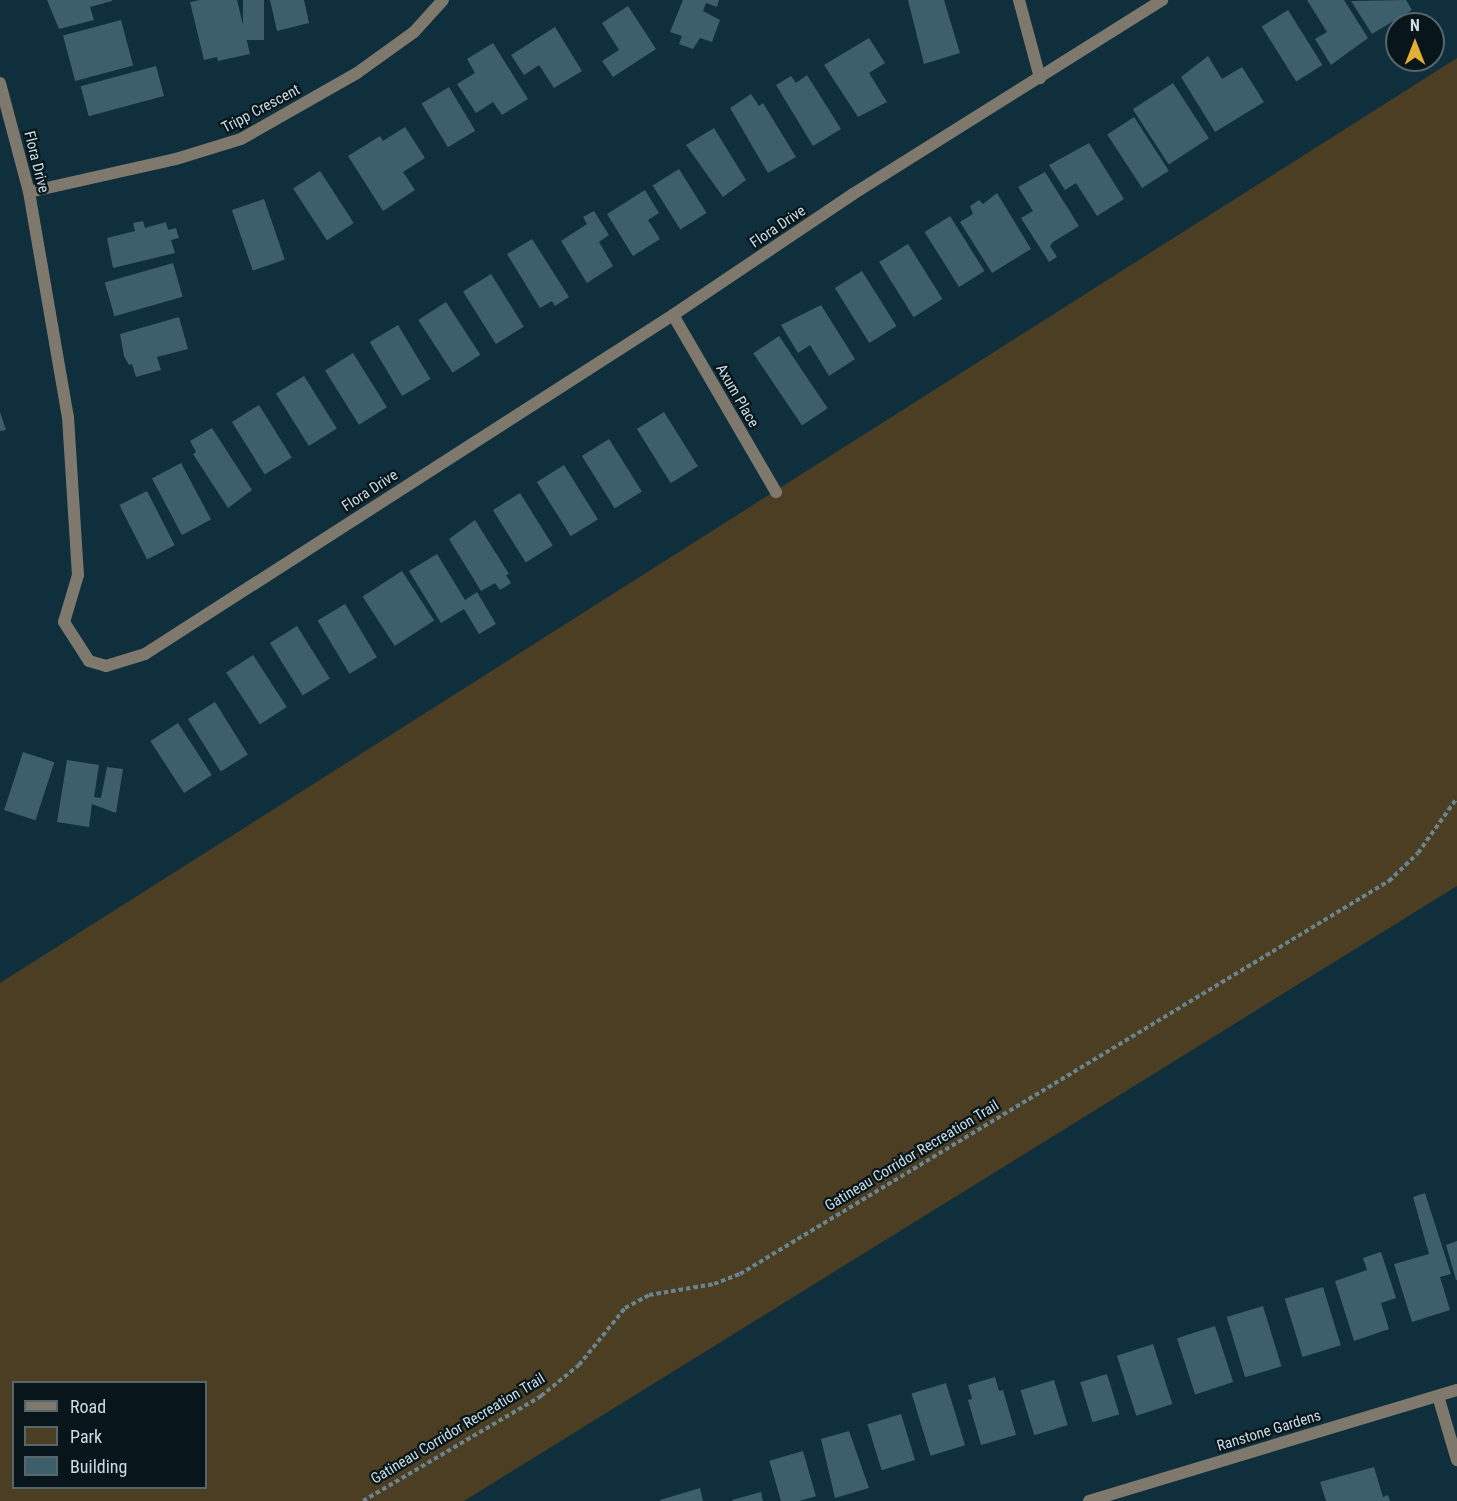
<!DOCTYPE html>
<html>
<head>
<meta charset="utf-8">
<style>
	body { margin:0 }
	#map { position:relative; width:1457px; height:1501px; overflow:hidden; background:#0e2f3b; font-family:"Roboto Condensed",sans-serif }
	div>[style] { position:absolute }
	.green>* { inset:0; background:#4b3e22 }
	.building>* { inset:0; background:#3d5e6b; transform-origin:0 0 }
	.path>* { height:4px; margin-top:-2px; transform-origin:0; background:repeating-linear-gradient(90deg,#6a838d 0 4.5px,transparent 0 7.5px) }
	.street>* { height:12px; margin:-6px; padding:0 6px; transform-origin:6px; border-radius:6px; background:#7f796d }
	span { translate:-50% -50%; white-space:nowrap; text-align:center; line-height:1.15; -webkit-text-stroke:4.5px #08161b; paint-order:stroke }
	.street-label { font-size:15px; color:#cbdde4 }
	.legend { position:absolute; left:12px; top:1381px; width:195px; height:108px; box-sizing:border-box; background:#08161b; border:2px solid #56666b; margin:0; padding:8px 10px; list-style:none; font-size:18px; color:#cbdde4 }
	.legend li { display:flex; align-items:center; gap:12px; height:30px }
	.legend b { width:30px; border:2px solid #56666b }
	.north { position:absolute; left:1385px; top:12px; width:60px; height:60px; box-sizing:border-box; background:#08161b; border:2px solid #56666b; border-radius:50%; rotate:0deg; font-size:16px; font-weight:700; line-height:24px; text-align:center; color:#cbdde4 }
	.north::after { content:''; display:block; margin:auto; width:21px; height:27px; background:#e2af34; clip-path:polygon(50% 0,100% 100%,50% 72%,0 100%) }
</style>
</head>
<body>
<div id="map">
	<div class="green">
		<i style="clip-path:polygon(evenodd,1457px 58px,1457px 886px,464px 1501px,0 1501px,0 983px,1457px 58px,14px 1382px,206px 1382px,206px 1488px,14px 1488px,14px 1382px)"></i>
	</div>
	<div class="building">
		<i style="clip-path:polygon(47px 0,112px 0,112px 1px,90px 7px,94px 20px,59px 29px)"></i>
		<i style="clip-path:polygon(200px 0,237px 0,250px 54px,218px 61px,217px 57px,204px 60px,190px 2px)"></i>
		<i style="left:243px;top:0;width:21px;height:40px"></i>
		<i style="clip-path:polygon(270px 0,304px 0,309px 23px,277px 31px)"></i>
		<i style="clip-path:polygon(683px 0,719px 0,717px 7px,706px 3px,703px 11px,720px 20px,712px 42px,700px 38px,693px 49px,679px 44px,682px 36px,670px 32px)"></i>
		<i style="clip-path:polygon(908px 0,944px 0,960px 53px,924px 64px)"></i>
		<i style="clip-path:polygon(1307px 0,1344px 0,1368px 38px,1331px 65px,1315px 39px,1327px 32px)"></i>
		<i style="clip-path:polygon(1406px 0,1412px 10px,1372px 34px,1351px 1px)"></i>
		<i style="clip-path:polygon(628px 6px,656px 49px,613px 77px,602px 61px,619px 50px,602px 23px)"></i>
		<i style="left:1288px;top:10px;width:65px;height:31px;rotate:58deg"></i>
		<i style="left:121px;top:20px;width:47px;height:60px;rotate:75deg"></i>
		<i style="clip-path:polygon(555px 27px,582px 71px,554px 88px,539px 65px,524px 75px,511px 55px)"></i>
		<i style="clip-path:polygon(869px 38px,885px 63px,869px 73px,887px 102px,858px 117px,824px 65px)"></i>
		<i style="clip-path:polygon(493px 43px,528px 99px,502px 115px,493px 102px,476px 113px,457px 84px,475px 73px,467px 59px)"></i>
		<i style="clip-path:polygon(1208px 56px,1222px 79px,1242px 67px,1264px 102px,1215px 132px,1181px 77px)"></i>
		<i style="left:156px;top:66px;width:31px;height:78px;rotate:75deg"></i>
		<i style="clip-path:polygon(807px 75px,841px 129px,813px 146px,776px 85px,791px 76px,796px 83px)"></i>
		<i style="left:1173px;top:83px;width:66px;height:48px;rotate:57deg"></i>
		<i style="left:449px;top:87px;width:51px;height:32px;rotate:59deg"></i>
		<i style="clip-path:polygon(751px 94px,759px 106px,763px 103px,796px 157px,768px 173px,730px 108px)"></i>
		<i style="left:1134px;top:117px;width:64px;height:32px;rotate:57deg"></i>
		<i style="clip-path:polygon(405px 127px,425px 158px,403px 172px,415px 190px,383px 211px,348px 156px,380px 136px,383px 141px)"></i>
		<i style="clip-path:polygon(714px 128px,746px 180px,723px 197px,686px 145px)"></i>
		<i style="clip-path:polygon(1089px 143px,1124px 199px,1097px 216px,1076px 183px,1065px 190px,1049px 165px)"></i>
		<i style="left:679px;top:169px;width:52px;height:31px;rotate:58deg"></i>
		<i style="left:320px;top:171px;width:62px;height:32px;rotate:57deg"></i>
		<i style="clip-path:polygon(1045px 172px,1079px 226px,1053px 242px,1050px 246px,1057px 257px,1049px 262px,1021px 218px,1033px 211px,1018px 187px)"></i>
		<i style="clip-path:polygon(645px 190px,659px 213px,648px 220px,660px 239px,633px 256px,607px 214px)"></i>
		<i style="clip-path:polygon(997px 193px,1031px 249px,992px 273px,960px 222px,973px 214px,970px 206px,979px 200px,983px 204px)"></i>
		<i style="left:264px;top:199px;width:64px;height:34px;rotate:71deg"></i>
		<i style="clip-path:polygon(594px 211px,609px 235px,599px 242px,613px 266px,587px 283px,561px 241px,587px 224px,583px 217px)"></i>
		<i style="left:950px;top:216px;width:65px;height:30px;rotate:58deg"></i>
		<i style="clip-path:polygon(143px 221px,145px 228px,166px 222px,168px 230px,176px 228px,179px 238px,171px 240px,175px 253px,113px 268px,107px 238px,135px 231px,133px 223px)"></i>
		<i style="clip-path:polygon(532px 239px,569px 297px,555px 306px,552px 301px,540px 308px,507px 254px)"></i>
		<i style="left:908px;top:244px;width:65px;height:34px;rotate:58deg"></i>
		<i style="left:173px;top:263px;width:35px;height:71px;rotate:74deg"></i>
		<i style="left:862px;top:271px;width:65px;height:32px;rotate:58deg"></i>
		<i style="left:491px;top:274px;width:62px;height:33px;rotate:58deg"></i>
		<i style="left:446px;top:302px;width:63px;height:33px;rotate:57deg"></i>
		<i style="clip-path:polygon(821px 305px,855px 359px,829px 376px,810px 345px,798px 353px,781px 325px)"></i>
		<i style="clip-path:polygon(179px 317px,188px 349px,157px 357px,161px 370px,136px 377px,132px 364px,129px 365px,124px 356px,120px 334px)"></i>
		<i style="left:398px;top:325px;width:63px;height:33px;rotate:59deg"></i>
		<i style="left:779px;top:336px;width:87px;height:31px;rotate:56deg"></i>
		<i style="left:353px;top:353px;width:64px;height:33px;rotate:58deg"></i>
		<i style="left:304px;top:376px;width:62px;height:33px;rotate:58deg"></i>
		<i style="left:259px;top:405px;width:62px;height:32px;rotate:58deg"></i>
		<i style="clip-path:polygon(0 412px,6px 430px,0 431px)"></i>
		<i style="left:664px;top:412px;width:64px;height:32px;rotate:58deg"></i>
		<i style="clip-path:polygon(212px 428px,252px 490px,228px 508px,193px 454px,196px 452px,190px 441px)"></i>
		<i style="left:609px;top:439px;width:62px;height:32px;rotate:58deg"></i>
		<i style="left:181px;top:463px;width:64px;height:33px;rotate:62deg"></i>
		<i style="left:564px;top:465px;width:64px;height:32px;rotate:58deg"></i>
		<i style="left:147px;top:491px;width:61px;height:31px;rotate:63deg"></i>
		<i style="left:520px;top:493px;width:62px;height:32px;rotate:58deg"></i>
		<i style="clip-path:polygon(475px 520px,509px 574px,506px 575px,511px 583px,500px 590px,495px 583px,481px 591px,449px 539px)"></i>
		<i style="clip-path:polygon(437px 554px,465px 600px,477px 592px,496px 624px,479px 634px,464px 609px,441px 623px,409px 571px)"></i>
		<i style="left:402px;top:571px;width:59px;height:47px;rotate:57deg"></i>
		<i style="left:345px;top:604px;width:62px;height:32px;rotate:59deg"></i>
		<i style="left:297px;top:626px;width:62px;height:32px;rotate:58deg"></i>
		<i style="left:253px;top:655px;width:62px;height:32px;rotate:57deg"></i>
		<i style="left:215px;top:702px;width:62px;height:32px;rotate:58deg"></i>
		<i style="left:178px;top:723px;width:62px;height:33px;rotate:57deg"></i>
		<i style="left:23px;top:752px;width:33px;height:61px;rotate:18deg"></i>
		<i style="clip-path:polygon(67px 760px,99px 765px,94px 797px,101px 798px,107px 767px,123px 769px,116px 813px,92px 804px,89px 827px,57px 822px)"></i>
		<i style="clip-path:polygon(1425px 1193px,1451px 1274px,1440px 1277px,1450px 1310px,1412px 1322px,1394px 1264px,1429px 1254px,1413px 1197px)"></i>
		<i style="clip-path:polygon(1457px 1241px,1457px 1280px,1456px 1280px,1446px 1245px)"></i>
		<i style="clip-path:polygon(1381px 1252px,1396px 1298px,1381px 1303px,1389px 1329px,1354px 1341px,1335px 1281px,1367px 1270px,1363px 1258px)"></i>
		<i style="left:1323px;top:1287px;width:61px;height:40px;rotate:73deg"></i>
		<i style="left:1263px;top:1306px;width:63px;height:38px;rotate:73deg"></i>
		<i style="left:1215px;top:1326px;width:59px;height:40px;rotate:72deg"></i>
		<i style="left:1153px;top:1344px;width:63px;height:38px;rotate:72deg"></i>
		<i style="left:1107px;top:1374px;width:42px;height:28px;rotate:73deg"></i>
		<i style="clip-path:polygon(995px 1377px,999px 1391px,1003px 1390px,1016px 1435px,981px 1445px,968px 1400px,972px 1399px,968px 1385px)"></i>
		<i style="left:1054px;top:1380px;width:47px;height:35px;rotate:73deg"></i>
		<i style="left:946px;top:1383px;width:65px;height:36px;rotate:73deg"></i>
		<i style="left:901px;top:1414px;width:48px;height:35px;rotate:73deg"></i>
		<i style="clip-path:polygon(849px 1431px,869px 1488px,835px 1498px,821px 1439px)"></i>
		<i style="left:803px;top:1451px;width:47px;height:35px;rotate:74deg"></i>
		<i style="clip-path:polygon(1374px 1467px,1383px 1497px,1388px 1495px,1390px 1501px,1326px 1501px,1320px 1482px)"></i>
		<i style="clip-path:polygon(700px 1488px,703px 1501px,660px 1501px,660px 1500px)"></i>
		<i style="clip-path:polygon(761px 1492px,763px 1501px,732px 1501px,732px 1500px)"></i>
	</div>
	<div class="path">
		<i style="left:363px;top:1501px;width:207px;rotate:-30.5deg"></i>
		<i style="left:541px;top:1396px;width:49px;rotate:-39.2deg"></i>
		<i style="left:579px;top:1365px;width:73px;rotate:-51.1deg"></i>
		<i style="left:625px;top:1308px;width:27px;rotate:-28deg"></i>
		<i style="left:649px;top:1295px;width:66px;rotate:-9.6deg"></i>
		<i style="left:714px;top:1284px;width:28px;rotate:-21deg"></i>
		<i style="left:740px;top:1274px;width:759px;rotate:-31.2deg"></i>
		<i style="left:1389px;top:881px;width:40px;rotate:-44deg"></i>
		<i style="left:1418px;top:853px;width:67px;rotate:-54.7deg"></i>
	</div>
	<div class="street">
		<i style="left:1019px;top:0;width:81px;rotate:74.9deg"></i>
		<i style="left:0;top:83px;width:113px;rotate:75.1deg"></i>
		<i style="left:29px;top:192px;width:228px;rotate:80.2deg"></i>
		<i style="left:68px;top:417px;width:158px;rotate:86.4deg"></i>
		<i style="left:78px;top:575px;width:49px;rotate:106.6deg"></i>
		<i style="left:64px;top:622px;width:46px;rotate:57.3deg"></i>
		<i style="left:89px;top:661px;width:18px;rotate:16deg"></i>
		<i style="left:106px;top:666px;width:41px;rotate:-17.1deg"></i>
		<i style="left:145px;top:654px;width:627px;rotate:-32.7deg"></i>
		<i style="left:673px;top:315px;width:217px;rotate:-33.9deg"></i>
		<i style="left:853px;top:194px;width:365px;rotate:-32.1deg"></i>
		<i style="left:29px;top:192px;width:151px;rotate:-12.7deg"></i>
		<i style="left:176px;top:159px;width:68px;rotate:-17.1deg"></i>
		<i style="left:241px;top:139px;width:133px;rotate:-29.6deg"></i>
		<i style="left:357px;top:73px;width:70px;rotate:-35.7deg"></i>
		<i style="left:414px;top:32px;width:43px;rotate:-47.8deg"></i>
		<i style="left:673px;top:315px;width:205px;rotate:59.8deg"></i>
		<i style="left:1438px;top:1396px;width:67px;rotate:73.5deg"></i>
		<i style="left:1089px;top:1501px;width:384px;rotate:-16.8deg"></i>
	</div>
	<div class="street-label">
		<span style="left:261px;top:109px;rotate:-28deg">Tripp Crescent</span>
		<span style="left:36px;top:162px;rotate:76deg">Flora Drive</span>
		<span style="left:778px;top:227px;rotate:-34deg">Flora Drive</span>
		<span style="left:737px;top:396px;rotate:60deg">Axum Place</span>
		<span style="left:370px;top:491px;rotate:-33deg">Flora Drive</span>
		<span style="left:912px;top:1156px;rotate:-31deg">Gatineau Corridor Recreation Trail</span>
		<span style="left:458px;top:1429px;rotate:-31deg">Gatineau Corridor Recreation Trail</span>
		<span style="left:1269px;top:1431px;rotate:-17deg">Ranstone Gardens</span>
	</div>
	<ul class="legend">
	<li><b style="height:8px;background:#7f796d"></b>Road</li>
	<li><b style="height:16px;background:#4b3e22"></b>Park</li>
	<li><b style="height:16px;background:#3d5e6b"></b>Building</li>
	</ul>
	<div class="north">N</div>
</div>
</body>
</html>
